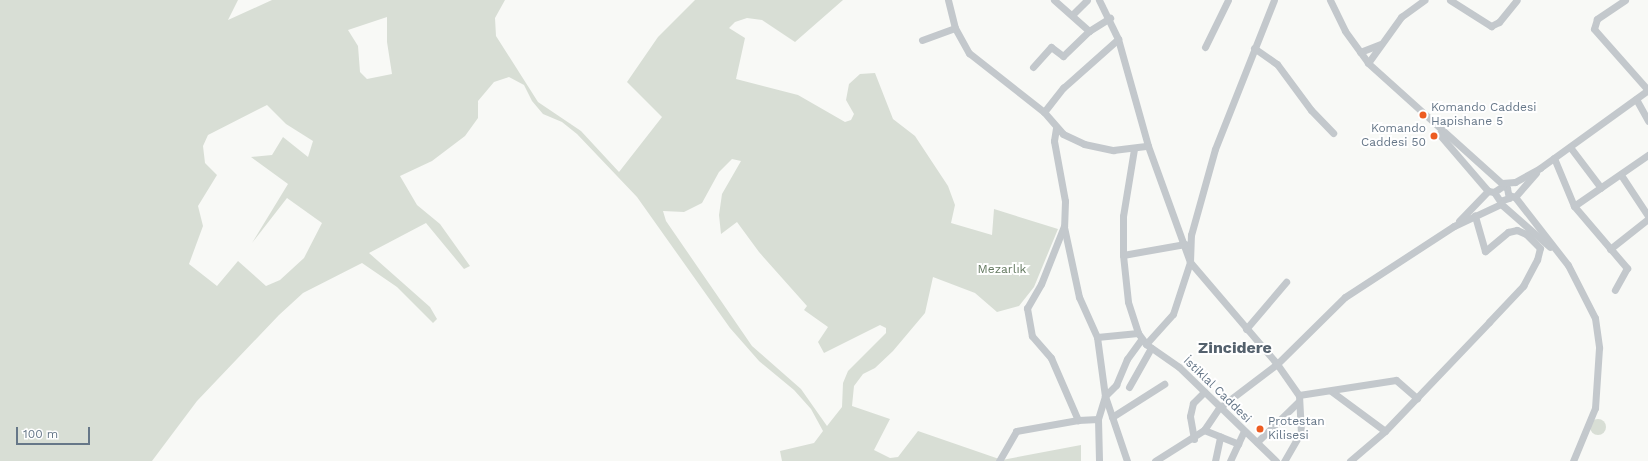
<!DOCTYPE html>
<html>
<head>
<meta charset="utf-8">
<style>
	body { margin:0 }
	#map { position:relative; width:1648px; height:461px; overflow:hidden; background:#f8f9f6; font-family:"Work Sans",sans-serif }
	div>[style] { position:absolute }
	.green>* { inset:0; background:#d8ded5 }
	.round { border-radius:50% }
	.minor>* { height:7px; margin:-3.5px; padding:0 3.5px; transform-origin:3.5px; border-radius:3.5px; background:#c3c8cc }
	.dots>* { width:11px; height:11px; translate:-50% -50%; box-sizing:border-box; border:2px solid #fff; border-radius:50% }
	span { translate:-50% -50%; white-space:nowrap; text-align:center; line-height:1.15; -webkit-text-stroke:4px #fff; paint-order:stroke }
	.poi-label { font-size:12px; color:#678 }
	.left { translate:0 -50%; text-align:left }
	.right { translate:-100% -50%; text-align:right }
	.park-label { font-size:12px; color:#657a61 }
	.street-label { font-size:12px; color:#678 }
	.district-label { font-size:16px; color:#54616d; font-weight:700 }
	.scale { position:absolute; left:16px; top:427px; width:74px; height:18px; box-sizing:border-box; border:2px solid #678; border-top:0; padding-left:5px; font-size:12px; line-height:14px; white-space:nowrap; color:#678; -webkit-text-stroke:3px #fff; paint-order:stroke }
</style>
</head>
<body>
<div id="map">
	<div class="green">
		<i style="clip-path:polygon(evenodd,0 0,238px 0,228px 20px,272px 0,505px 0,495px 18px,496px 36px,538px 102px,581px 131px,619px 172px,662px 117px,627px 82px,658px 37px,695px 0,843px 0,795px 42px,762px 20px,747px 18px,735px 22px,729px 28px,745px 38px,736px 79px,798px 95px,845px 122px,851px 120px,854px 114px,846px 100px,849px 84px,860px 74px,875px 73px,893px 119px,915px 136px,948px 186px,955px 205px,951px 223px,992px 235px,994px 209px,1058px 229px,1034px 287px,1019px 306px,997px 312px,975px 293px,933px 277px,925px 313px,893px 351px,875px 368px,863px 374px,854px 386px,852px 406px,890px 419px,874px 450px,890px 458px,898px 457px,918px 431px,1002px 460px,1081px 445px,1081px 461px,782px 461px,780px 451px,814px 443px,823px 431px,811px 409px,794px 390px,759px 361px,730px 328px,637px 197px,577px 134px,562px 122px,543px 114px,532px 101px,524px 85px,509px 77px,494px 82px,478px 101px,478px 118px,465px 136px,432px 161px,400px 176px,417px 205px,440px 224px,470px 266px,464px 269px,426px 223px,369px 253px,430px 307px,437px 319px,433px 323px,397px 287px,362px 263px,303px 293px,279px 315px,197px 401px,152px 461px,0 461px,0 0,387px 17px,387px 42px,392px 74px,367px 79px,360px 72px,358px 46px,348px 30px,387px 17px,0 0,267px 105px,286px 124px,313px 141px,308px 157px,283px 137px,272px 155px,251px 157px,288px 184px,252px 243px,287px 198px,322px 223px,304px 258px,280px 280px,266px 286px,238px 261px,217px 286px,189px 264px,203px 226px,198px 206px,217px 175px,205px 163px,203px 146px,208px 135px,267px 105px,0 0,732px 159px,741px 161px,722px 194px,719px 215px,721px 234px,737px 222px,759px 252px,807px 306px,804px 310px,828px 327px,818px 342px,824px 353px,880px 325px,886px 328px,886px 333px,848px 371px,843px 383px,842px 407px,827px 426px,801px 389px,752px 346px,666px 221px,663px 211px,684px 212px,702px 203px,719px 172px,732px 159px)"></i>
		<i class="round" style="left:1590px;top:419px;width:16px;height:16px"></i>
	</div>
	<div class="minor">
		<i style="left:948px;top:0;width:29px;rotate:76deg"></i>
		<i style="left:955px;top:28px;width:29px;rotate:61deg"></i>
		<i style="left:969px;top:53px;width:95px;rotate:38.2deg"></i>
		<i style="left:1044px;top:112px;width:29px;rotate:49deg"></i>
		<i style="left:1063px;top:134px;width:23px;rotate:25deg"></i>
		<i style="left:1084px;top:144px;width:30px;rotate:12deg"></i>
		<i style="left:1113px;top:150px;width:35px;rotate:-7deg"></i>
		<i style="left:1054px;top:0;width:47px;rotate:41.5deg"></i>
		<i style="left:1099px;top:0;width:43px;rotate:64deg"></i>
		<i style="left:1118px;top:39px;width:111px;rotate:74.3deg"></i>
		<i style="left:1148px;top:146px;width:123px;rotate:70.1deg"></i>
		<i style="left:1190px;top:262px;width:134px;rotate:49.5deg"></i>
		<i style="left:1277px;top:364px;width:38px;rotate:55deg"></i>
		<i style="left:1299px;top:395px;width:37px;rotate:87deg"></i>
		<i style="left:1301px;top:432px;width:34px;rotate:120deg"></i>
		<i style="left:1330px;top:0;width:34px;rotate:64deg"></i>
		<i style="left:1345px;top:31px;width:39px;rotate:54deg"></i>
		<i style="left:1368px;top:63px;width:187px;rotate:42deg"></i>
		<i style="left:1507px;top:188px;width:10px;rotate:79deg"></i>
		<i style="left:1509px;top:198px;width:9px;rotate:162deg"></i>
		<i style="left:1500px;top:201px;width:11px;rotate:-124deg"></i>
		<i style="left:1494px;top:192px;width:11px;rotate:-34deg"></i>
		<i style="left:1450px;top:0;width:49px;rotate:32.4deg"></i>
		<i style="left:1491px;top:26px;width:9px;rotate:-27deg"></i>
		<i style="left:1499px;top:22px;width:28px;rotate:-51deg"></i>
		<i style="left:1625px;top:0;width:34px;rotate:146deg"></i>
		<i style="left:1597px;top:19px;width:10px;rotate:107deg"></i>
		<i style="left:1594px;top:29px;width:81px;rotate:48.5deg"></i>
		<i style="left:1072px;top:15px;width:21px;rotate:-45deg"></i>
		<i style="left:922px;top:40px;width:35px;rotate:-20deg"></i>
		<i style="left:1205px;top:47px;width:52px;rotate:-63.9deg"></i>
		<i style="left:1254px;top:48px;width:28px;rotate:35deg"></i>
		<i style="left:1277px;top:64px;width:57px;rotate:53.5deg"></i>
		<i style="left:1311px;top:110px;width:32px;rotate:46deg"></i>
		<i style="left:1360px;top:52px;width:22px;rotate:-21deg"></i>
		<i style="left:1368px;top:63px;width:57px;rotate:-54.3deg"></i>
		<i style="left:1401px;top:17px;width:29px;rotate:-36deg"></i>
		<i style="left:1033px;top:67px;width:27px;rotate:-48deg"></i>
		<i style="left:1051px;top:47px;width:15px;rotate:37deg"></i>
		<i style="left:1063px;top:56px;width:36px;rotate:-44deg"></i>
		<i style="left:1089px;top:31px;width:25px;rotate:-32deg"></i>
		<i style="left:1636px;top:99px;width:25px;rotate:61deg"></i>
		<i style="left:1044px;top:112px;width:31px;rotate:-52deg"></i>
		<i style="left:1063px;top:88px;width:74px;rotate:-41.7deg"></i>
		<i style="left:1056px;top:128px;width:13px;rotate:99deg"></i>
		<i style="left:1054px;top:141px;width:61px;rotate:79.6deg"></i>
		<i style="left:1065px;top:201px;width:25px;rotate:92deg"></i>
		<i style="left:1064px;top:226px;width:62px;rotate:111.6deg"></i>
		<i style="left:1041px;top:284px;width:28px;rotate:120deg"></i>
		<i style="left:1027px;top:308px;width:28px;rotate:80deg"></i>
		<i style="left:1032px;top:336px;width:29px;rotate:49deg"></i>
		<i style="left:1051px;top:358px;width:68px;rotate:66.5deg"></i>
		<i style="left:1439px;top:134px;width:75px;rotate:49.3deg"></i>
		<i style="left:1488px;top:191px;width:6px;rotate:9deg"></i>
		<i style="left:1570px;top:147px;width:51px;rotate:52.9deg"></i>
		<i style="left:1134px;top:149px;width:68px;rotate:99.3deg"></i>
		<i style="left:1123px;top:216px;width:39px;rotate:90deg"></i>
		<i style="left:1123px;top:255px;width:47px;rotate:83.9deg"></i>
		<i style="left:1128px;top:302px;width:33px;rotate:72deg"></i>
		<i style="left:1138px;top:333px;width:14px;rotate:54deg"></i>
		<i style="left:1146px;top:344px;width:40px;rotate:34.9deg"></i>
		<i style="left:1179px;top:367px;width:135px;rotate:44.1deg"></i>
		<i style="left:1554px;top:158px;width:52px;rotate:67.4deg"></i>
		<i style="left:1574px;top:206px;width:82px;rotate:49.5deg"></i>
		<i style="left:1627px;top:268px;width:25px;rotate:119deg"></i>
		<i style="left:1621px;top:175px;width:49px;rotate:56.6deg"></i>
		<i style="left:1502px;top:183px;width:13px;rotate:-4deg"></i>
		<i style="left:1515px;top:182px;width:29px;rotate:-29deg"></i>
		<i style="left:1540px;top:168px;width:133px;rotate:-35.8deg"></i>
		<i style="left:1509px;top:195px;width:6px;rotate:18deg"></i>
		<i style="left:1515px;top:197px;width:86px;rotate:52.1deg"></i>
		<i style="left:1568px;top:265px;width:59px;rotate:63deg"></i>
		<i style="left:1595px;top:318px;width:30px;rotate:82deg"></i>
		<i style="left:1599px;top:348px;width:60px;rotate:93.8deg"></i>
		<i style="left:1595px;top:408px;width:57px;rotate:112.5deg"></i>
		<i style="left:1515px;top:197px;width:32px;rotate:-49deg"></i>
		<i style="left:1501px;top:204px;width:65px;rotate:41.3deg"></i>
		<i style="left:1574px;top:206px;width:90px;rotate:-34.6deg"></i>
		<i style="left:1459px;top:221px;width:42px;rotate:-46deg"></i>
		<i style="left:1064px;top:227px;width:72px;rotate:77.9deg"></i>
		<i style="left:1079px;top:297px;width:44px;rotate:65.8deg"></i>
		<i style="left:1097px;top:337px;width:60px;rotate:82.3deg"></i>
		<i style="left:1105px;top:396px;width:69px;rotate:71.3deg"></i>
		<i style="left:1610px;top:249px;width:48px;rotate:-38.3deg"></i>
		<i style="left:1123px;top:255px;width:63px;rotate:-10.1deg"></i>
		<i style="left:1246px;top:329px;width:62px;rotate:-49.6deg"></i>
		<i style="left:1097px;top:337px;width:41px;rotate:-5.6deg"></i>
		<i style="left:1146px;top:344px;width:40px;rotate:-48deg"></i>
		<i style="left:1173px;top:314px;width:55px;rotate:-71.9deg"></i>
		<i style="left:1190px;top:262px;width:27px;rotate:-88deg"></i>
		<i style="left:1191px;top:235px;width:89px;rotate:-74.4deg"></i>
		<i style="left:1215px;top:149px;width:160px;rotate:-68.4deg"></i>
		<i style="left:1129px;top:387px;width:45px;rotate:-60.6deg"></i>
		<i style="left:1331px;top:391px;width:67px;rotate:36.5deg"></i>
		<i style="left:1299px;top:395px;width:98px;rotate:-8.8deg"></i>
		<i style="left:1396px;top:380px;width:28px;rotate:41deg"></i>
		<i style="left:1112px;top:417px;width:62px;rotate:-32.4deg"></i>
		<i style="left:1098px;top:419px;width:42px;rotate:88.6deg"></i>
		<i style="left:1204px;top:430px;width:37px;rotate:22deg"></i>
		<i style="left:1194px;top:439px;width:23px;rotate:-100deg"></i>
		<i style="left:1190px;top:416px;width:13px;rotate:-77deg"></i>
		<i style="left:1193px;top:403px;width:16px;rotate:-45deg"></i>
		<i style="left:1257px;top:442px;width:57px;rotate:-44.3deg"></i>
		<i style="left:999px;top:461px;width:34px;rotate:-60deg"></i>
		<i style="left:1016px;top:431px;width:63px;rotate:-10.1deg"></i>
		<i style="left:1078px;top:420px;width:20px;rotate:-3deg"></i>
		<i style="left:1098px;top:419px;width:24px;rotate:-73deg"></i>
		<i style="left:1105px;top:396px;width:16px;rotate:-45deg"></i>
		<i style="left:1116px;top:385px;width:28px;rotate:-67deg"></i>
		<i style="left:1127px;top:359px;width:24px;rotate:-54deg"></i>
		<i style="left:1155px;top:461px;width:58px;rotate:-32.3deg"></i>
		<i style="left:1204px;top:430px;width:27px;rotate:-56deg"></i>
		<i style="left:1219px;top:408px;width:73px;rotate:-37.2deg"></i>
		<i style="left:1277px;top:364px;width:95px;rotate:-44.6deg"></i>
		<i style="left:1345px;top:297px;width:130px;rotate:-33.1deg"></i>
		<i style="left:1454px;top:226px;width:52px;rotate:-25.1deg"></i>
		<i style="left:1215px;top:461px;width:25px;rotate:-78deg"></i>
		<i style="left:1230px;top:461px;width:33px;rotate:-65deg"></i>
		<i style="left:1350px;top:461px;width:46px;rotate:-40.6deg"></i>
		<i style="left:1385px;top:431px;width:151px;rotate:-46.3deg"></i>
		<i style="left:1489px;top:322px;width:50px;rotate:-46.6deg"></i>
		<i style="left:1523px;top:286px;width:30px;rotate:-62deg"></i>
		<i style="left:1537px;top:260px;width:12px;rotate:-76deg"></i>
		<i style="left:1540px;top:248px;width:20px;rotate:-135deg"></i>
		<i style="left:1526px;top:234px;width:10px;rotate:-156deg"></i>
		<i style="left:1517px;top:230px;width:9px;rotate:167deg"></i>
		<i style="left:1508px;top:232px;width:30px;rotate:140deg"></i>
		<i style="left:1485px;top:251px;width:37px;rotate:-106deg"></i>
	</div>
	<div class="dots">
		<i style="left:1423px;top:115px;background:#ed5c21"></i>
		<i style="left:1434px;top:136px;background:#ed5c21"></i>
		<i style="left:1260px;top:429px;background:#ed5c21"></i>
	</div>
	<div class="poi-label">
		<span class="left" style="left:1431px;top:115px">Komando Caddesi<br>Hapishane 5</span>
		<span class="right" style="left:1426px;top:136px">Komando<br>Caddesi 50</span>
		<span class="left" style="left:1268px;top:429px">Protestan<br>Kilisesi</span>
	</div>
	<div class="park-label">
		<span style="left:1002px;top:270px">Mezarlık</span>
	</div>
	<div class="street-label">
		<span style="left:1217px;top:390px;rotate:44deg">İstiklal Caddesi</span>
	</div>
	<div class="district-label">
		<span style="left:1235px;top:348px">Zincidere</span>
	</div>
	<div class="scale">100 m</div>
</div>
</body>
</html>
